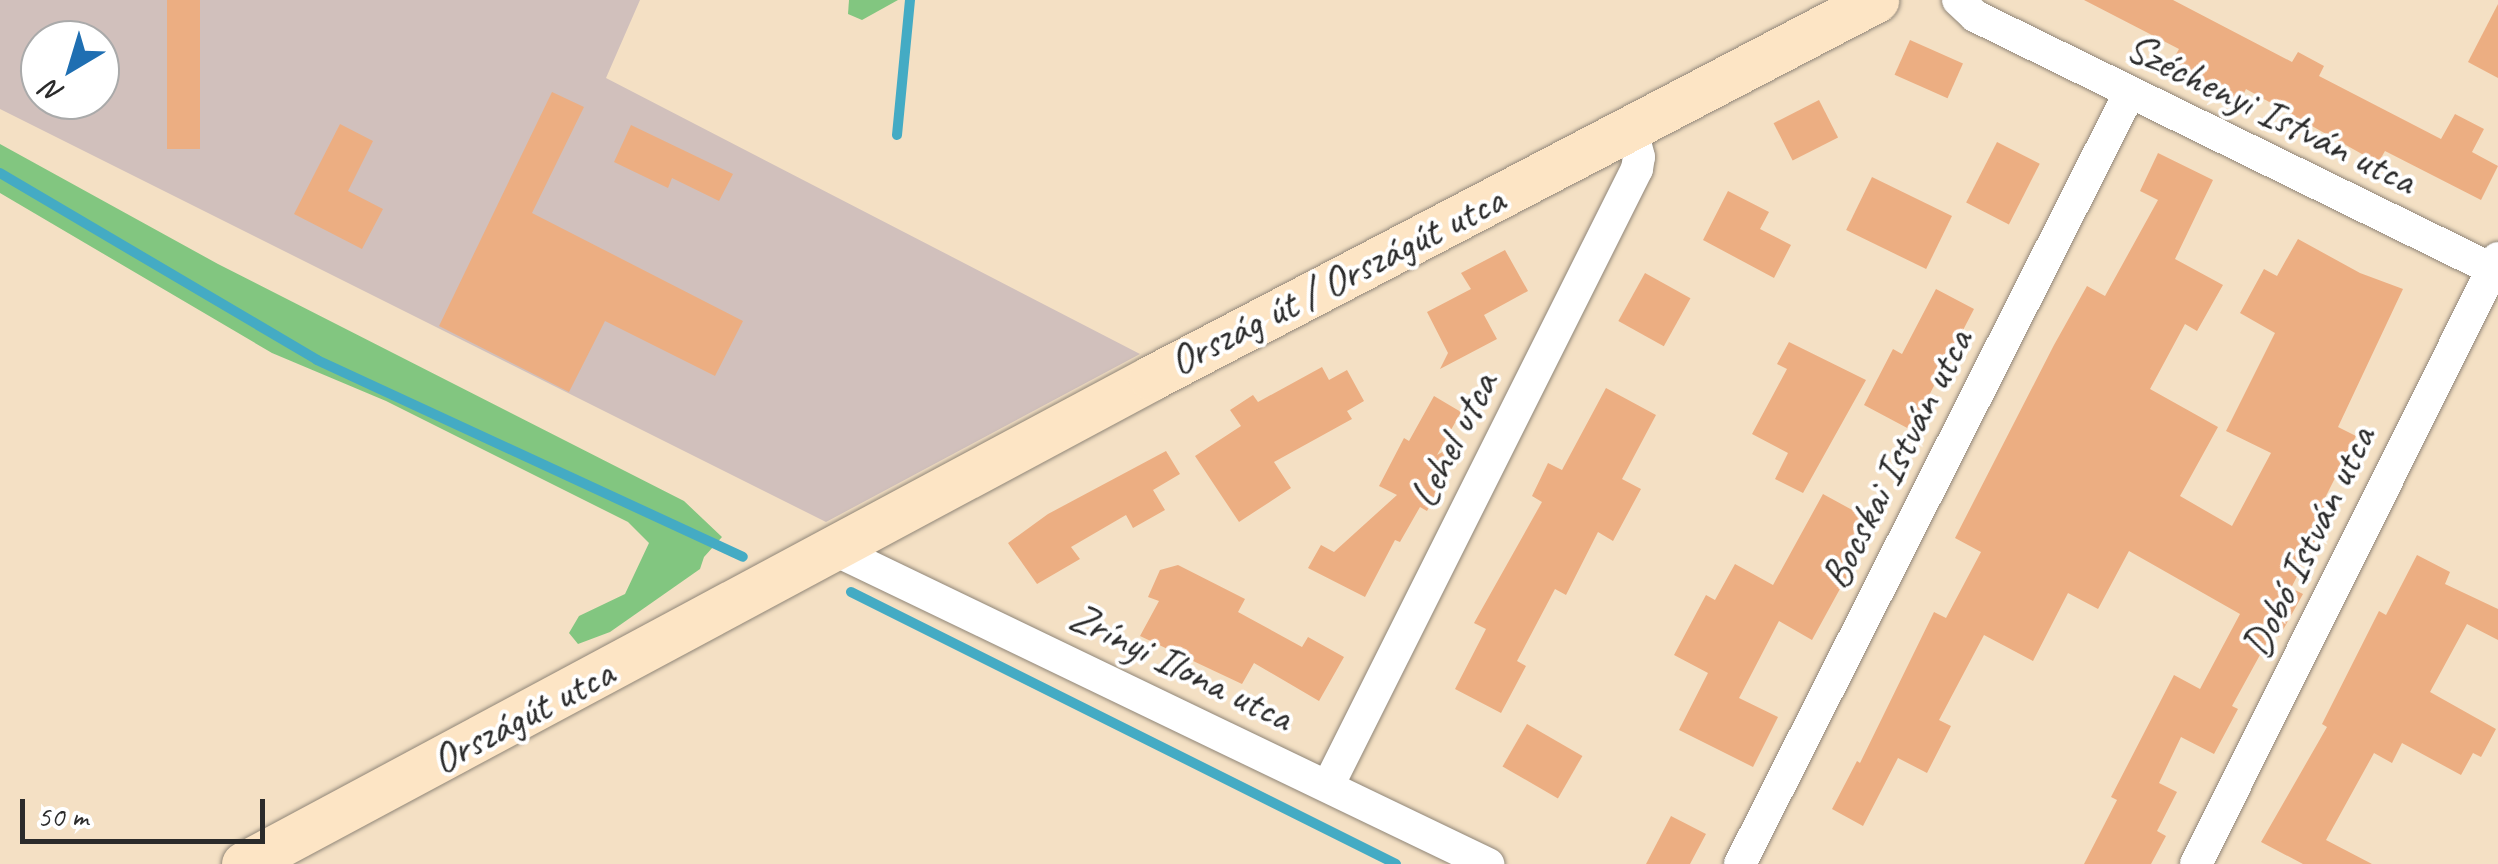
<!DOCTYPE html>
<html>
<head>
<meta charset="utf-8">
<style>
	body { margin:0 }
	#map { position:relative; width:2498px; height:864px; overflow:hidden; background:#f4e0c4; font-family:Caveat,sans-serif }
	div>[style] { position:absolute }
	.industrial>* { inset:0; background:#d1c0bc }
	.green>* { inset:0; background:#82c680 }
	.stream>* { height:10px; margin:-5px; padding:0 5px; transform-origin:5px; border-radius:5px; background:#44abc4 }
	.building>* { inset:0; background:#ecae82; transform-origin:0 0 }
	.roads { filter:drop-shadow(0 0 2px #908678) drop-shadow(0 0 2px #908678) }
	.street>* { height:32px; margin:-16px; padding:0 16px; transform-origin:16px; border-radius:16px; background:#fff }
	.secondary>* { height:45px; margin:-22.5px; padding:0 22.5px; transform-origin:22.5px; border-radius:22.5px; background:#fde5c5 }
	span { translate:-50% -50%; white-space:nowrap; text-align:center; line-height:1.15; -webkit-text-stroke:8px #fff; paint-order:stroke }
	.street-label { font-size:42px; color:#2b2b2b }
	.north { position:absolute; left:20px; top:20px; width:100px; height:100px; box-sizing:border-box; background:#fff; border:2px solid #aaa; border-radius:50%; rotate:218deg; font-size:28px; font-weight:700; line-height:40px; text-align:center; color:#2b2b2b }
	.north::after { content:''; display:block; margin:auto; width:35px; height:45px; background:#1f6fb2; clip-path:polygon(50% 0,100% 100%,50% 72%,0 100%) }
	.scale { position:absolute; left:20px; top:799px; width:245px; height:45px; box-sizing:border-box; border:5px solid #2b2b2b; border-top:0; padding-left:12px; font-size:30px; line-height:35px; white-space:nowrap; color:#2b2b2b; -webkit-text-stroke:8px #fff; paint-order:stroke }
</style>
</head>
<body>
<div id="map">
	<div class="industrial">
		<i style="clip-path:polygon(evenodd,0 0,640px 0,606px 78px,1140px 354px,826px 522px,0 109px,0 0,40px 40px,100px 40px,100px 100px,40px 100px,40px 40px)"></i>
	</div>
	<div class="green">
		<i style="clip-path:polygon(849px 0,898px 0,862px 20px,848px 14px)"></i>
		<i style="clip-path:polygon(0 144px,218px 264px,684px 501px,722px 537px,704px 557px,700px 569px,610px 632px,578px 644px,569px 633px,579px 616px,625px 594px,649px 543px,628px 522px,386px 401px,272px 353px,0 193px)"></i>
	</div>
	<div class="stream">
		<i style="left:897px;top:135px;width:136px;rotate:-84.5deg"></i>
		<i style="left:0;top:173px;width:368px;rotate:30.5deg"></i>
		<i style="left:317px;top:360px;width:469px;rotate:24.8deg"></i>
		<i style="left:851px;top:592px;width:609px;rotate:26.52deg"></i>
	</div>
	<div class="building">
		<i style="left:167px;top:0;width:33px;height:149px"></i>
		<i style="clip-path:polygon(2084px 0,2173px 0,2292px 62px,2298px 52px,2324px 66px,2319px 76px,2441px 139px,2455px 114px,2484px 129px,2472px 152px,2498px 166px,2481px 200px,2385px 151px,2378px 163px,2246px 89px,2240px 101px,2170px 65px,2179px 49px)"></i>
		<i style="clip-path:polygon(2498px 4px,2498px 78px,2468px 62px)"></i>
		<i style="left:1910px;top:40px;width:58px;height:38px;rotate:24deg"></i>
		<i style="clip-path:polygon(552px 92px,584px 107px,532px 213px,743px 321px,715px 376px,605px 321px,569px 392px,439px 326px)"></i>
		<i style="left:1819px;top:100px;width:42px;height:51px;rotate:63deg"></i>
		<i style="clip-path:polygon(340px 124px,373px 141px,348px 191px,383px 209px,362px 249px,294px 214px)"></i>
		<i style="clip-path:polygon(631px 125px,733px 174px,719px 201px,672px 178px,668px 188px,614px 162px)"></i>
		<i style="left:1997px;top:142px;width:48px;height:68px;rotate:27deg"></i>
		<i style="clip-path:polygon(2158px 153px,2213px 180px,2175px 259px,2223px 285px,2197px 331px,2185px 324px,2150px 389px,2218px 427px,2180px 496px,2232px 526px,2271px 453px,2226px 431px,2275px 333px,2240px 313px,2264px 269px,2277px 276px,2298px 239px,2360px 273px,2403px 289px,2338px 427px,2356px 436px,2325px 498px,2335px 503px,2291px 588px,2303px 594px,2279px 637px,2272px 633px,2232px 706px,2238px 709px,2214px 754px,2181px 737px,2159px 783px,2177px 792px,2157px 831px,2166px 836px,2151px 864px,2084px 864px,2117px 800px,2111px 797px,2174px 675px,2200px 689px,2240px 614px,2129px 551px,2098px 609px,2068px 593px,2033px 661px,1984px 635px,1939px 720px,1951px 726px,1927px 773px,1898px 758px,1863px 826px,1832px 809px,1857px 761px,1860px 763px,1934px 612px,1946px 618px,1981px 552px,1955px 538px,2054px 345px,2087px 286px,2105px 296px,2158px 200px,2140px 191px)"></i>
		<i style="left:1872px;top:177px;width:89px;height:59px;rotate:26deg"></i>
		<i style="clip-path:polygon(1728px 191px,1769px 212px,1760px 229px,1791px 245px,1774px 278px,1703px 240px)"></i>
		<i style="clip-path:polygon(1505px 250px,1528px 291px,1484px 315px,1497px 339px,1440px 369px,1448px 353px,1427px 312px,1471px 289px,1461px 273px)"></i>
		<i style="left:1645px;top:273px;width:52px;height:55px;rotate:29deg"></i>
		<i style="clip-path:polygon(1936px 289px,1974px 309px,1911px 430px,1864px 405px,1893px 349px,1902px 354px)"></i>
		<i style="clip-path:polygon(1789px 342px,1866px 380px,1803px 493px,1775px 479px,1788px 453px,1752px 434px,1787px 369px,1777px 364px)"></i>
		<i style="clip-path:polygon(1322px 367px,1329px 380px,1347px 370px,1364px 401px,1347px 411px,1352px 419px,1274px 462px,1291px 488px,1239px 522px,1195px 456px,1241px 426px,1230px 410px,1253px 395px,1258px 402px)"></i>
		<i style="clip-path:polygon(1606px 388px,1656px 415px,1622px 479px,1641px 489px,1613px 541px,1598px 532px,1566px 595px,1555px 589px,1517px 661px,1526px 666px,1501px 713px,1455px 689px,1486px 629px,1474px 623px,1542px 502px,1532px 496px,1548px 463px,1562px 470px)"></i>
		<i style="clip-path:polygon(1434px 396px,1461px 412px,1437px 455px,1446px 450px,1449px 452px,1445px 460px,1452px 463px,1427px 511px,1420px 507px,1400px 542px,1395px 540px,1365px 597px,1308px 568px,1321px 545px,1334px 552px,1397px 495px,1379px 486px,1404px 438px,1409px 441px)"></i>
		<i style="clip-path:polygon(1166px 451px,1180px 474px,1153px 490px,1165px 510px,1133px 528px,1126px 515px,1071px 547px,1080px 559px,1037px 584px,1008px 543px,1048px 514px)"></i>
		<i style="clip-path:polygon(1823px 494px,1876px 523px,1812px 640px,1779px 621px,1739px 698px,1778px 717px,1753px 767px,1679px 730px,1708px 673px,1674px 655px,1706px 595px,1715px 600px,1735px 564px,1773px 585px)"></i>
		<i style="clip-path:polygon(2417px 555px,2450px 572px,2445px 584px,2498px 609px,2498px 640px,2467px 624px,2430px 692px,2496px 729px,2481px 757px,2473px 753px,2461px 775px,2402px 743px,2392px 763px,2374px 753px,2326px 840px,2372px 864px,2303px 864px,2261px 842px,2327px 727px,2322px 724px,2379px 611px,2386px 615px)"></i>
		<i style="clip-path:polygon(1178px 565px,1245px 599px,1238px 612px,1302px 647px,1308px 637px,1344px 657px,1319px 701px,1254px 663px,1242px 684px,1140px 636px,1159px 601px,1148px 597px,1160px 570px)"></i>
		<i style="left:1527px;top:724px;width:64px;height:49px;rotate:30deg"></i>
		<i style="clip-path:polygon(1671px 816px,1706px 834px,1690px 864px,1646px 864px)"></i>
	</div>
	<div class="roads">
		<div class="street">
			<i style="left:1958px;top:0;width:23px;rotate:43deg"></i>
			<i style="left:1975px;top:16px;width:582px;rotate:26.08deg"></i>
			<i style="left:835px;top:550px;width:725px;rotate:25.68deg"></i>
			<i style="left:1328px;top:786px;width:690px;rotate:-63.4deg"></i>
			<i style="left:1637px;top:169px;width:12px;rotate:-81deg"></i>
			<i style="left:1639px;top:157px;width:30px;rotate:-105deg"></i>
			<i style="left:1740px;top:864px;width:865px;rotate:-63.2deg"></i>
			<i style="left:2196px;top:864px;width:677px;rotate:-63.51deg"></i>
		</div>
		<div class="secondary">
			<i style="left:244px;top:864px;width:1029px;rotate:-28.18deg"></i>
			<i style="left:1151px;top:378px;width:818px;rotate:-27.54deg"></i>
		</div>
	</div>
	<div class="street-label">
		<span style="left:2271px;top:114px;rotate:26deg">Széchenyi István utca</span>
		<span style="left:1337px;top:281px;rotate:-27deg">Ország út / Országút utca</span>
		<span style="left:1454px;top:440px;rotate:-63deg">Lehel utca</span>
		<span style="left:1897px;top:459px;rotate:-63deg">Bocskai István utca</span>
		<span style="left:2309px;top:542px;rotate:-64deg">Dobó István utca</span>
		<span style="left:1181px;top:667px;rotate:26deg">Zrínyi Ilona utca</span>
		<span style="left:523px;top:717px;rotate:-28deg">Országút utca</span>
	</div>
	<div class="north">N</div>
	<div class="scale">50 m</div>
</div>
</body>
</html>
